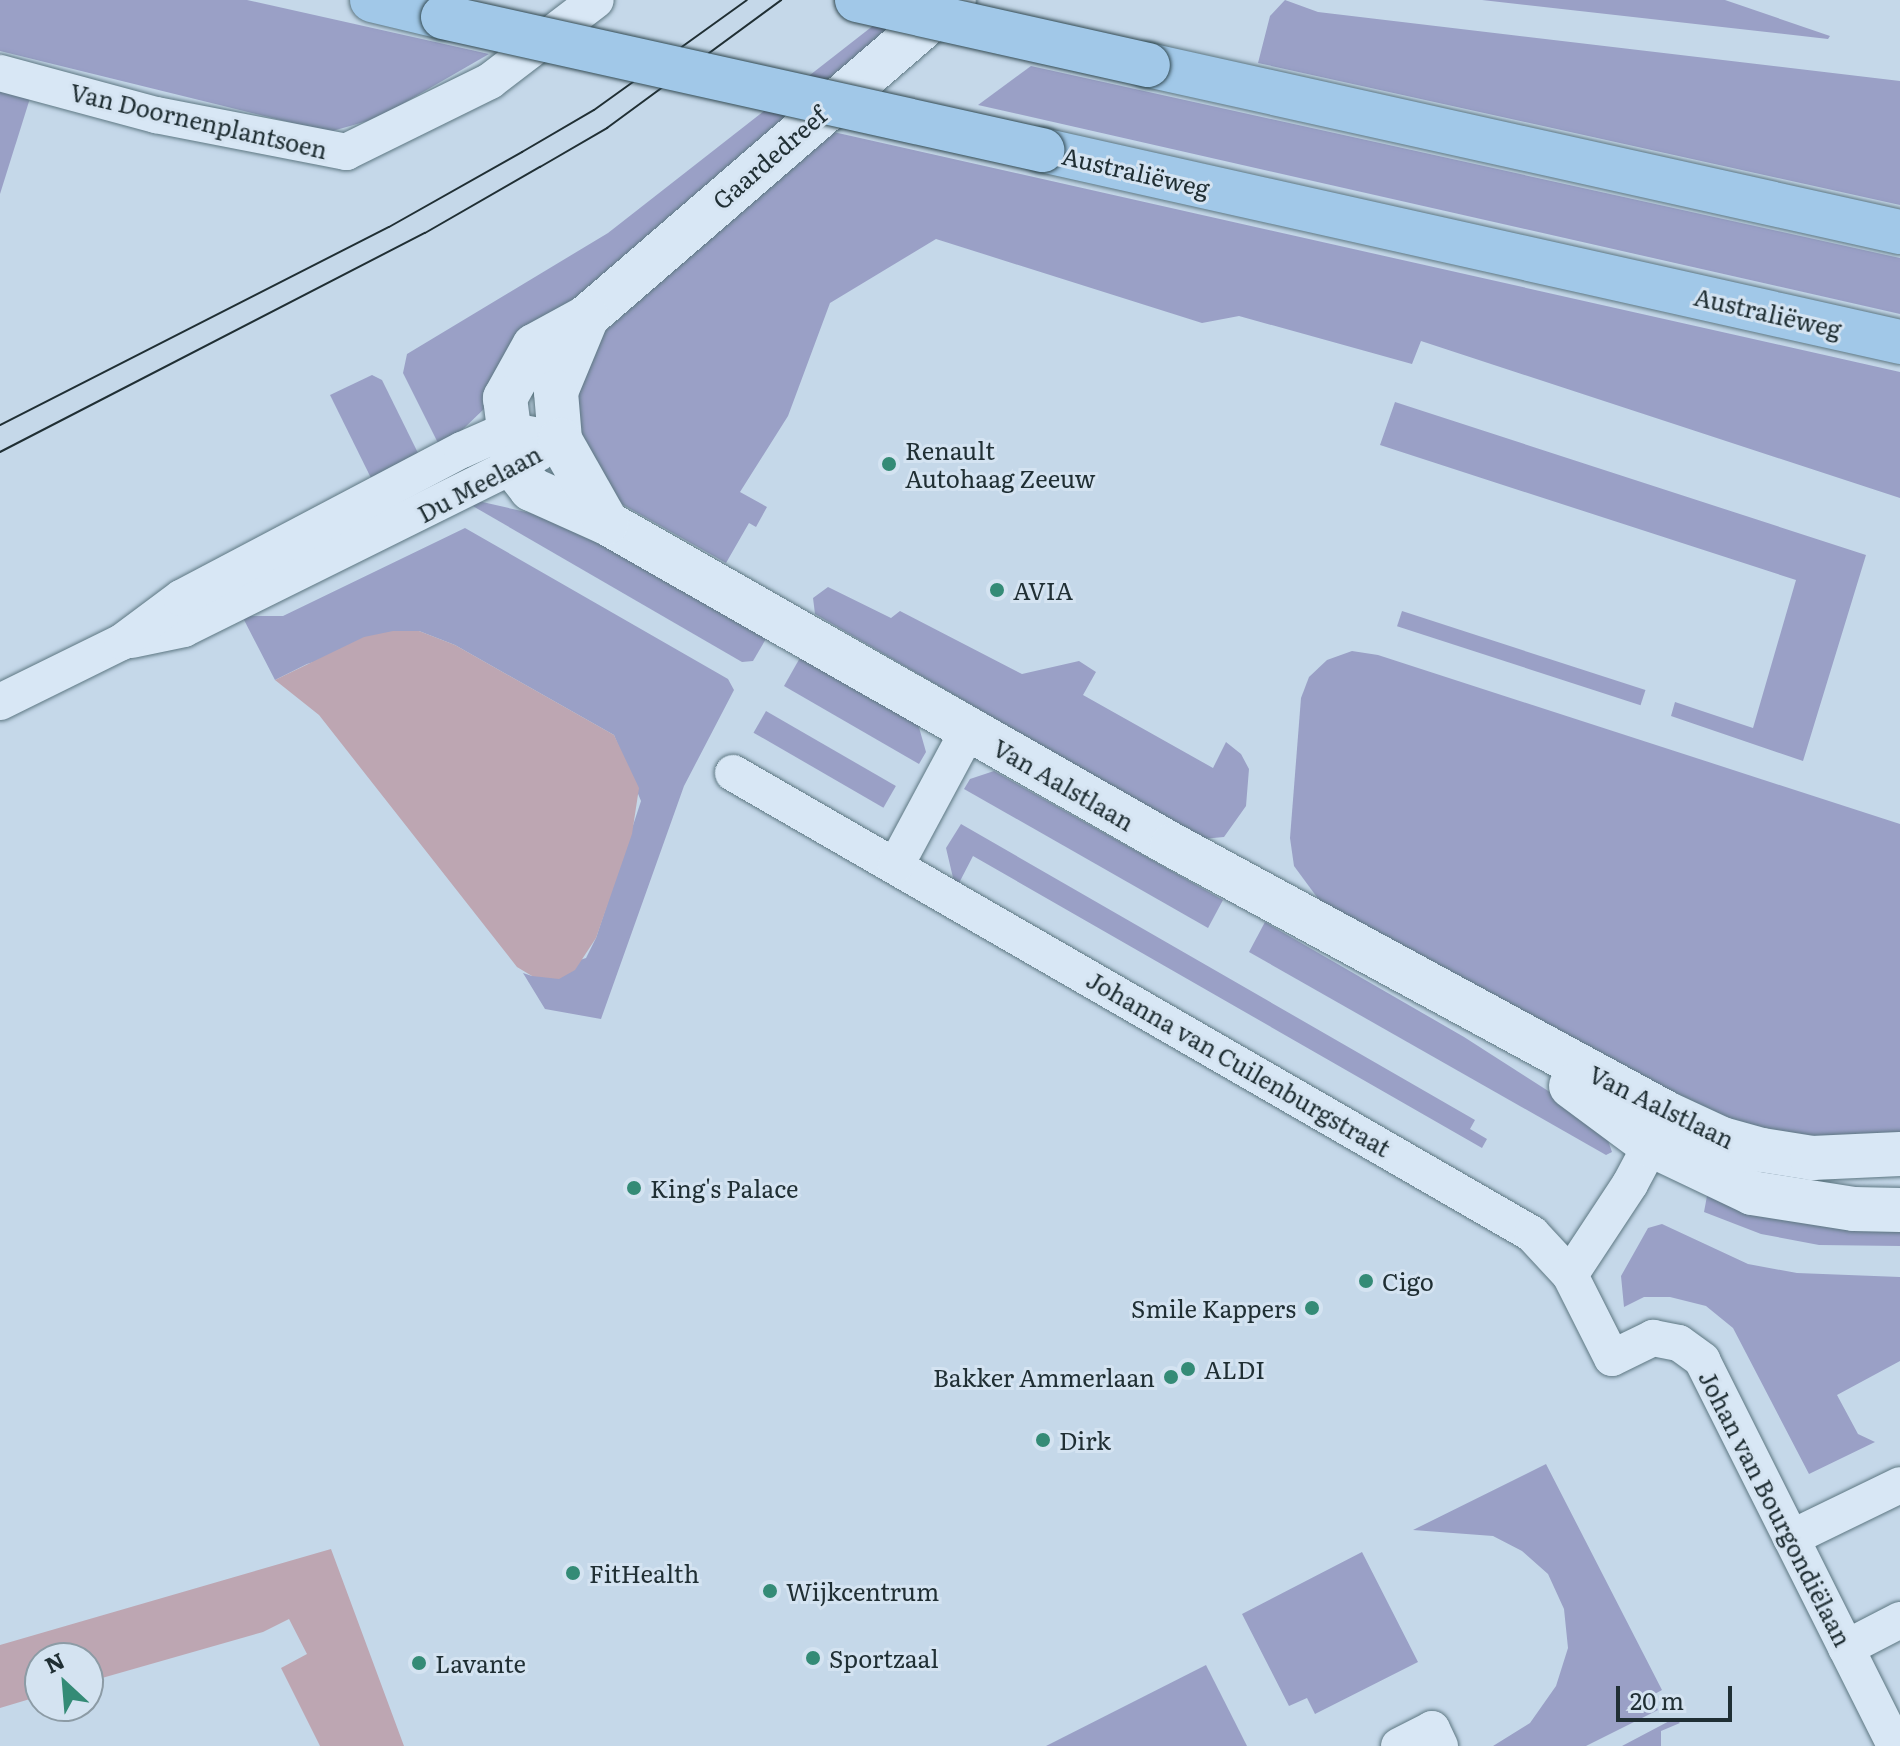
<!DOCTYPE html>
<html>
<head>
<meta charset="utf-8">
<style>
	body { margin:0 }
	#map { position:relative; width:1900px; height:1746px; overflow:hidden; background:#c5d8e9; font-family:Literata,serif }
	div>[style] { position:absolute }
	.green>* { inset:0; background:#9aa0c6; transform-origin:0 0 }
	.water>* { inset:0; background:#bda6b2 }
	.roads { filter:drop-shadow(0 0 2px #5d7782) drop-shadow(0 0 2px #5d7782) }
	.street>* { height:36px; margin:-18px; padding:0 18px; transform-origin:18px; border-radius:18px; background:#d8e7f5 }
	.secondary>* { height:44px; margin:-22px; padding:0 22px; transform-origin:22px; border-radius:22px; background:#d8e7f5 }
	.primary>* { height:44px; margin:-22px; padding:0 22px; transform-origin:22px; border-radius:22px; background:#a1c8e8 }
	.tram>* { height:2px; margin:-1px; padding:0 1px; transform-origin:1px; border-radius:1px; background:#202f34 }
	.bridges { filter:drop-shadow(0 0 2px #314951) drop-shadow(0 0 2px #314951) }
	.primary-bridge>* { height:44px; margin:-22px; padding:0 22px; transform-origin:22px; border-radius:22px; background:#a1c8e8 }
	.dots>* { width:22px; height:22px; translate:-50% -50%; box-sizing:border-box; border:4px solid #d4e3f1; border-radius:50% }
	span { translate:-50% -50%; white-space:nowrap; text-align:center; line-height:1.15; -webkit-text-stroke:6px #d4e3f1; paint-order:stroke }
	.street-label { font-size:24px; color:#202f34 }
	.poi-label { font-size:24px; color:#202f34 }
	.left { translate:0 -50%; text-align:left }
	.right { translate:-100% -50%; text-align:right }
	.north { position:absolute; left:24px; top:1642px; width:80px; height:80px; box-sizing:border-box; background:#d4e3f1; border:2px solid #8c9ba5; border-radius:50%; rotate:334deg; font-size:22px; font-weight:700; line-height:32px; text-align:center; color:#202f34 }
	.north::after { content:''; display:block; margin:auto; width:28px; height:36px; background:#348b76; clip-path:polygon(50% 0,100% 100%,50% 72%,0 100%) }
	.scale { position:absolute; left:1616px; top:1686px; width:116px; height:36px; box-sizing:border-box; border:4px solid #202f34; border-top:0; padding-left:10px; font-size:24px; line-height:28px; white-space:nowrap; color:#202f34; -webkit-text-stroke:6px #d4e3f1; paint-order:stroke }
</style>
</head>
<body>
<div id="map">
	<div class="green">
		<i style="clip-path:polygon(0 0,247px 0,489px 54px,378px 118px,329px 132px,0 51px)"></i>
		<i style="clip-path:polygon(906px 0,921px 0,509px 355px,486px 407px,460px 432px,438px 443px,403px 373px,407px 354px,608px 233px)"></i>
		<i style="clip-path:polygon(1285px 0,1318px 12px,1900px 81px,1900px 205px,1258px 63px,1270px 16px)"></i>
		<i style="clip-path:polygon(1482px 0,1725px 0,1830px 36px,1828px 39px)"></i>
		<i style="clip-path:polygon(1031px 66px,1900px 258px,1900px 314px,978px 105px)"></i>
		<i style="clip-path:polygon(0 87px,31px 95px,0 194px)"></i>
		<i style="clip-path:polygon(829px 131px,1900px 372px,1900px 498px,1421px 341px,1412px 364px,1239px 316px,1202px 323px,936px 239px,830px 303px,788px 416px,740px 492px,767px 507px,756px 527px,749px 523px,726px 563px,618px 502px,583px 454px,575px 399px,603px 333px)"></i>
		<i style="clip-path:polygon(372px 375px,382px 380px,418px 453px,371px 478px,330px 395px)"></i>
		<i style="clip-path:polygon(1395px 402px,1866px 555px,1803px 761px,1671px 716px,1675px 702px,1753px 728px,1796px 580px,1380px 445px)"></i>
		<i style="clip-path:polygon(478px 501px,565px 521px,767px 637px,753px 661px,742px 662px,471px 505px)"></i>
		<i style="clip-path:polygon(465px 528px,728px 679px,734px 690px,684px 786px,601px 1019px,545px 1009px,523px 973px,532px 976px,586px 958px,596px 938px,641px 801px,614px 735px,455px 645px,419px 631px,307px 664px,275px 680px,242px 616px,283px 616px)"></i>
		<i style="clip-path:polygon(828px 587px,891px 618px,900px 611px,1022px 674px,1079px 661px,1096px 672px,1083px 695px,1213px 768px,1226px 742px,1241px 754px,1249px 769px,1246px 806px,1224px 837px,1202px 839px,815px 614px,813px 598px)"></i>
		<i style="left:1402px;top:611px;width:256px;height:16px;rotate:18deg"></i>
		<i style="clip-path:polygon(1352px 651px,1378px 655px,1900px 824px,1900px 1144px,1740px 1131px,1322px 904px,1294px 866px,1290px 838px,1301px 698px,1309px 677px,1327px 660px)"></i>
		<i style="clip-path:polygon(801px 656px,918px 724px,926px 752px,919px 764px,784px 686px)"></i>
		<i style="left:766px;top:711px;width:150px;height:25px;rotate:30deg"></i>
		<i style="clip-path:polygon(994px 771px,1223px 900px,1208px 928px,964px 789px,970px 779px)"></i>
		<i style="clip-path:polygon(961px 824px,1475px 1120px,1470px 1129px,1487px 1139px,1482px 1148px,973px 856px,958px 885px,954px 882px,946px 848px)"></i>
		<i style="clip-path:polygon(1265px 922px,1464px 1037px,1603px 1126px,1612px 1152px,1606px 1155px,1249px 952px)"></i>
		<i style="clip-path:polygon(1707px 1196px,1900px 1220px,1900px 1246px,1819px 1245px,1761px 1234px,1704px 1212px)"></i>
		<i style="clip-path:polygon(1662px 1224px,1748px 1264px,1797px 1273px,1900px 1277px,1900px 1361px,1837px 1395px,1858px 1434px,1875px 1442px,1809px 1474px,1733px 1328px,1706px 1306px,1670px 1297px,1644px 1297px,1624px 1307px,1621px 1276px,1648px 1228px)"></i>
		<i style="clip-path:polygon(1546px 1464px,1662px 1690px,1651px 1696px,1658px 1710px,1586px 1746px,1493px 1746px,1530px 1723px,1556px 1686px,1568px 1648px,1564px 1609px,1548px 1574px,1522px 1551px,1493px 1536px,1413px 1530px)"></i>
		<i style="clip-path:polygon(1362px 1552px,1418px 1662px,1315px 1714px,1307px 1698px,1289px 1706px,1242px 1614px)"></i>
		<i style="clip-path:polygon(1206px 1665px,1247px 1746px,1046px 1746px)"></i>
		<i style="clip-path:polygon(1675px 1718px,1680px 1723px,1661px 1731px,1661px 1746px,1622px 1746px)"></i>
	</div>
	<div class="water">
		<i style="clip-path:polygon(393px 631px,419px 631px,455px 645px,614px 735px,639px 788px,632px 834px,596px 938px,575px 970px,559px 979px,532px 976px,517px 967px,319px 715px,275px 680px,364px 637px)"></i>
		<i style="clip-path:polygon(331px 1549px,404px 1746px,320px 1746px,281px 1668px,307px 1654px,289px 1619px,263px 1632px,88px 1682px,88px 1658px,40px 1658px,40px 1696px,0 1708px,0 1645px)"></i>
	</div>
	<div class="roads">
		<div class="street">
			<i style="left:0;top:73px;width:162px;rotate:15.1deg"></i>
			<i style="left:156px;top:115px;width:194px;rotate:11deg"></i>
			<i style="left:346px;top:152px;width:161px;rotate:-26.2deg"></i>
			<i style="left:490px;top:81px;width:133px;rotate:-37.4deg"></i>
			<i style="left:132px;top:640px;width:53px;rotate:-11.9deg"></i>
			<i style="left:184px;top:629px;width:395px;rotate:-26.4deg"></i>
			<i style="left:0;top:702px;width:136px;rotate:-26.2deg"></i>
			<i style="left:122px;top:642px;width:74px;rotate:-36.7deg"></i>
			<i style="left:181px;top:598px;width:318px;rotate:-27.8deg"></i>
			<i style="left:462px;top:450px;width:49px;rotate:-24deg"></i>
			<i style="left:507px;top:430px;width:54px;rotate:10.7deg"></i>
			<i style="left:733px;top:773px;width:922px;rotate:29.98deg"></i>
			<i style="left:1532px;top:1234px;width:56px;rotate:47.2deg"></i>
			<i style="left:1570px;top:1275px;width:93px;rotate:63.2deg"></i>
			<i style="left:1612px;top:1358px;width:46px;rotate:-26deg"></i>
			<i style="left:1653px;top:1338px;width:26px;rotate:11deg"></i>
			<i style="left:1679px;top:1343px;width:29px;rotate:36deg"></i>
			<i style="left:1702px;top:1360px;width:432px;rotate:63.4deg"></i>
			<i style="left:896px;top:865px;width:154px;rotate:-61.8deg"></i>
			<i style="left:1570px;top:1275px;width:109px;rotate:-56.6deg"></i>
			<i style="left:1630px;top:1184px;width:70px;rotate:-62deg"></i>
			<i style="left:1791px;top:1538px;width:121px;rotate:-25.9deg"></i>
			<i style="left:1846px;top:1648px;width:61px;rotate:-27.4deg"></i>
			<i style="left:1399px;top:1746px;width:37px;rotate:-27deg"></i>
			<i style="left:1432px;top:1729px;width:19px;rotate:65deg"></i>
		</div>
		<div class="secondary">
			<i style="left:954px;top:0;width:485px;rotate:139.2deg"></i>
			<i style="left:587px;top:317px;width:60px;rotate:151.3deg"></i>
			<i style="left:534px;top:346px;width:60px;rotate:119.1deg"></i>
			<i style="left:505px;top:398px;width:70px;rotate:82.6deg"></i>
			<i style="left:514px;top:467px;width:28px;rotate:52deg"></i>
			<i style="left:531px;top:489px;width:83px;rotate:24.1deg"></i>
			<i style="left:607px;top:523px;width:650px;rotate:29.68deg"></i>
			<i style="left:1172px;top:845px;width:564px;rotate:28.47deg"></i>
			<i style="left:1668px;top:1114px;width:60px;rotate:24.8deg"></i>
			<i style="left:1722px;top:1139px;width:41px;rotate:15.4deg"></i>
			<i style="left:1762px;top:1150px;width:51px;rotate:9.1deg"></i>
			<i style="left:1812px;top:1158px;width:88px;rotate:-2.6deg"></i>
			<i style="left:587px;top:317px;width:81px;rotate:112.5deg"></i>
			<i style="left:556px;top:392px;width:48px;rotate:85.2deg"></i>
			<i style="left:560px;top:440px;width:95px;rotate:60.5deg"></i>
			<i style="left:1571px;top:1086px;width:97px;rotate:36.6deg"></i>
			<i style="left:1649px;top:1144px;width:114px;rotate:25.4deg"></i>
			<i style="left:1752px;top:1193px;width:103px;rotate:8.9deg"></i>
			<i style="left:1854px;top:1209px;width:46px;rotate:1.2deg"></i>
		</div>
		<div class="primary">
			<i style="left:372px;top:0;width:73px;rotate:13.5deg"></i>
			<i style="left:1148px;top:65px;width:770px;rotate:12.52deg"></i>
			<i style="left:1042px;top:150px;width:879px;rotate:12.61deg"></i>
		</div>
	</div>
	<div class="tram">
		<i style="left:0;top:425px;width:436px;rotate:-27deg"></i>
		<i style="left:389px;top:227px;width:153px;rotate:-29.4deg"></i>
		<i style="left:522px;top:152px;width:83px;rotate:-30.3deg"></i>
		<i style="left:594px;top:110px;width:188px;rotate:-35.7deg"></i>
		<i style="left:0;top:452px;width:478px;rotate:-27.3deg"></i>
		<i style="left:425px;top:233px;width:133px;rotate:-29.9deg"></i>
		<i style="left:540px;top:167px;width:78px;rotate:-30.2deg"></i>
		<i style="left:607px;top:128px;width:216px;rotate:-36.3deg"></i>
	</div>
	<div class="bridges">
		<div class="primary-bridge">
			<i style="left:857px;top:0;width:298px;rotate:12.6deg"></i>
			<i style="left:443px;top:17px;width:614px;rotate:12.52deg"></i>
		</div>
	</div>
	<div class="dots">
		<i style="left:889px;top:464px;background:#348b76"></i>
		<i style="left:997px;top:590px;background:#348b76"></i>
		<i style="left:634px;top:1188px;background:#348b76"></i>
		<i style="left:1366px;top:1281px;background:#348b76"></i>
		<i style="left:1312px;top:1308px;background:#348b76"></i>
		<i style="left:1188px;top:1369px;background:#348b76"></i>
		<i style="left:1171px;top:1377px;background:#348b76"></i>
		<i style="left:1043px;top:1440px;background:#348b76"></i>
		<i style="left:573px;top:1573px;background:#348b76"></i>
		<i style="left:770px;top:1591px;background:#348b76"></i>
		<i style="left:813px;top:1658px;background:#348b76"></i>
		<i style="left:419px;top:1663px;background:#348b76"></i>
	</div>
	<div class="street-label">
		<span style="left:199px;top:120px;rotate:13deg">Van Doornenplantsoen</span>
		<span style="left:769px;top:157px;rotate:-41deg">Gaardedreef</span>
		<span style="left:1136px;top:171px;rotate:13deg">Australiëweg</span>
		<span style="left:1768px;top:312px;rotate:13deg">Australiëweg</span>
		<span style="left:479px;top:483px;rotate:-28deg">Du Meelaan</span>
		<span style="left:1064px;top:784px;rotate:30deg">Van Aalstlaan</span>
		<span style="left:1239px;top:1063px;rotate:30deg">Johanna van Cuilenburgstraat</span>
		<span style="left:1662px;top:1106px;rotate:26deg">Van Aalstlaan</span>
		<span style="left:1776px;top:1508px;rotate:63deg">Johan van Bourgondiëlaan</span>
	</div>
	<div class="poi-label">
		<span class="left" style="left:905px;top:464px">Renault<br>Autohaag Zeeuw</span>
		<span class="left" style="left:1013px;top:590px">AVIA</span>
		<span class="left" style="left:650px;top:1188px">King's Palace</span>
		<span class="left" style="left:1382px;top:1281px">Cigo</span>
		<span class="right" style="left:1296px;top:1308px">Smile Kappers</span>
		<span class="left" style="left:1204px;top:1369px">ALDI</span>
		<span class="right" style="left:1155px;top:1377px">Bakker Ammerlaan</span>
		<span class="left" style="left:1059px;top:1440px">Dirk</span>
		<span class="left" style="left:589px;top:1573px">FitHealth</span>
		<span class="left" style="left:786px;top:1591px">Wijkcentrum</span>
		<span class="left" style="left:829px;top:1658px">Sportzaal</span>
		<span class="left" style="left:435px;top:1663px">Lavante</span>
	</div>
	<div class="north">N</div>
	<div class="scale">20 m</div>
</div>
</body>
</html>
